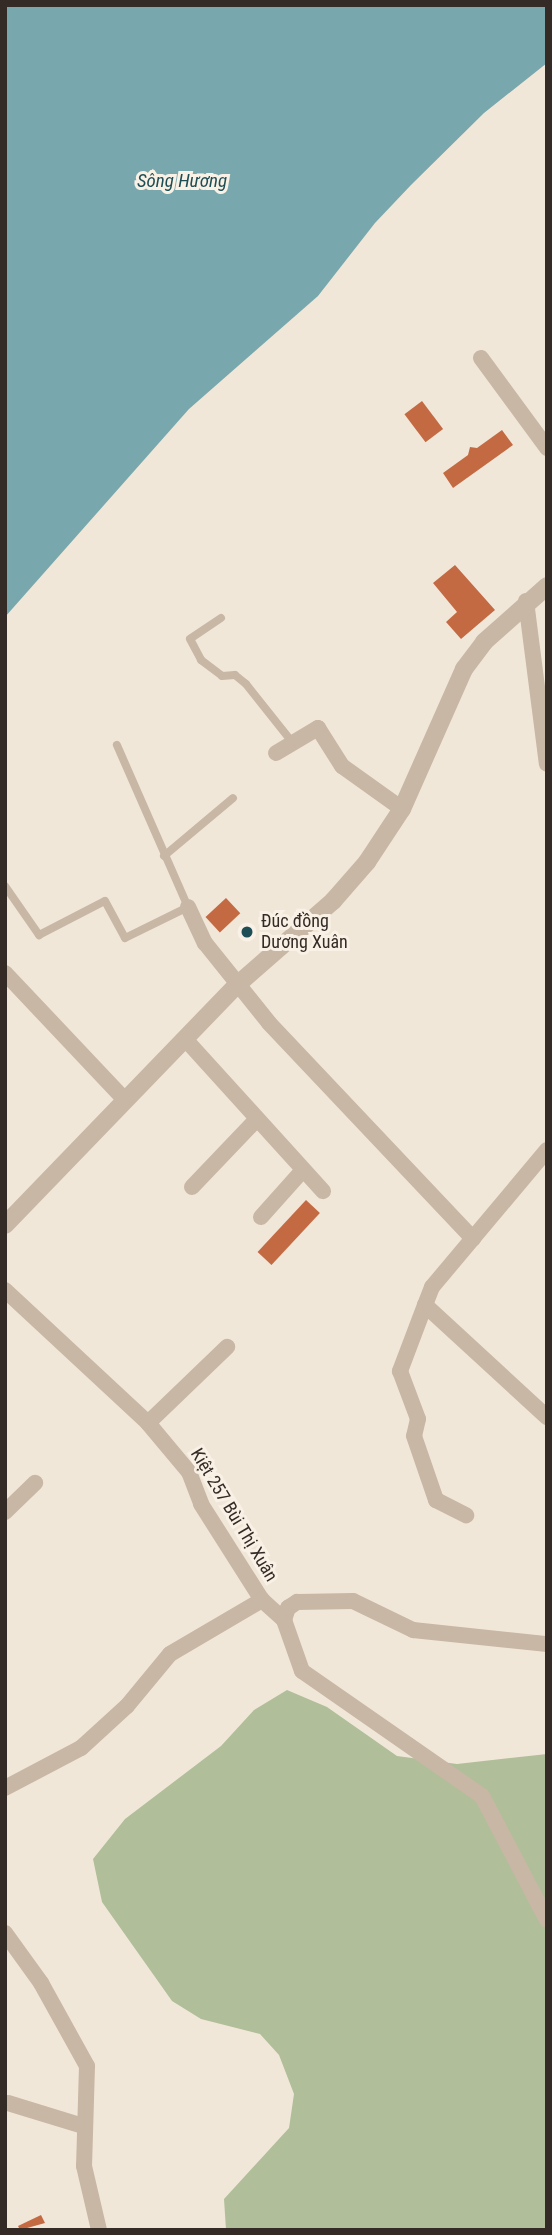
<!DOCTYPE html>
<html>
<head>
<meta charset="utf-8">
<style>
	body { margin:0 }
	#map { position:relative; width:552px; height:2235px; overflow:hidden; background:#f1e7d9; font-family:"Roboto Condensed",sans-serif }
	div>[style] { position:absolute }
	.green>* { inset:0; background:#b0bf99 }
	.water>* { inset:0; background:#78a8ad }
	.building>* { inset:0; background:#c46a43; transform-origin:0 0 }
	.service>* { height:8px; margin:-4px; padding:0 4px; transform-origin:4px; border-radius:4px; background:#c8b7a5 }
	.minor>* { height:16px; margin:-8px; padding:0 8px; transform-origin:8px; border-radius:8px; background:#c8b7a5 }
	.tertiary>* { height:18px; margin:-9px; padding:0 9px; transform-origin:9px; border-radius:9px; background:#c8b7a5 }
	.dots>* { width:19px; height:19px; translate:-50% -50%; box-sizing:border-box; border:4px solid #f9f1e5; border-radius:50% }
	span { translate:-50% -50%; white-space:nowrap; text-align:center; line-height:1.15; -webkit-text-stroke:6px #f9f1e5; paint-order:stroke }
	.poi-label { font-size:18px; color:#342b26 }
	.left { translate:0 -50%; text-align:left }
	.street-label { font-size:18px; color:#342b26 }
	.water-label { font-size:19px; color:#1d4e55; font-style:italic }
	.frame { position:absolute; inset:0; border:7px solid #342b26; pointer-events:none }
</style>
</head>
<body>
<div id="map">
	<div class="green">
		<i style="clip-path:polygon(287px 1690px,327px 1707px,397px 1756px,457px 1764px,547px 1754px,547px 2230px,226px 2230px,224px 2199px,289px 2128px,294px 2094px,279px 2055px,260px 2034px,201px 2019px,172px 2001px,102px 1902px,93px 1859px,125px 1819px,221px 1746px,254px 1710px)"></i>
	</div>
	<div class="water">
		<i style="clip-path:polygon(5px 5px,547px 5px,547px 63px,484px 113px,411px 185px,375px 223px,318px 296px,189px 409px,5px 617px)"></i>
	</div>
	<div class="building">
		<i style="left:422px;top:401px;width:35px;height:22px;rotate:53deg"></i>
		<i style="clip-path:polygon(502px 430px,513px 445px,453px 488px,443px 473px,468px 455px,470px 447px,477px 448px)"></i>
		<i style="clip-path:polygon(455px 565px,495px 610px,461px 639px,446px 622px,457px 612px,433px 583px)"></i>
		<i style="left:226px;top:898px;width:21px;height:28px;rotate:47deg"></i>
		<i style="left:306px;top:1200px;width:19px;height:71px;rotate:43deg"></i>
		<i style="clip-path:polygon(41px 2215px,45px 2223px,20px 2230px,18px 2226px)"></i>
	</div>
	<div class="service">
		<i style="left:221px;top:618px;width:37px;rotate:146deg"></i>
		<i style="left:190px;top:639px;width:24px;rotate:62deg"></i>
		<i style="left:201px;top:660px;width:26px;rotate:37deg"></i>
		<i style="left:222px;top:676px;width:13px;rotate:-4deg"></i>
		<i style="left:235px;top:675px;width:14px;rotate:39deg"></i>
		<i style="left:246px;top:684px;width:75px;rotate:51.5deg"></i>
		<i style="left:164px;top:856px;width:90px;rotate:-40deg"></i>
		<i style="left:5px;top:886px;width:60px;rotate:55.2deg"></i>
		<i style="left:39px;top:935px;width:74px;rotate:-27.3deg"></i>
		<i style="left:105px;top:901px;width:42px;rotate:61.6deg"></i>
		<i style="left:125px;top:938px;width:70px;rotate:-26.2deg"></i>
		<i style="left:188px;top:907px;width:177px;rotate:-113.7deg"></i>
	</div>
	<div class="minor">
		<i style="left:481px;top:358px;width:112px;rotate:53.7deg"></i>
		<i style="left:526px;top:601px;width:164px;rotate:82.7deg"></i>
		<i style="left:276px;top:753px;width:49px;rotate:-30.8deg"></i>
		<i style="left:318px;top:728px;width:45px;rotate:57.7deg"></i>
		<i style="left:342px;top:766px;width:74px;rotate:35.6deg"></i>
		<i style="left:188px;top:907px;width:40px;rotate:65deg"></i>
		<i style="left:205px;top:943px;width:102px;rotate:51.3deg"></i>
		<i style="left:269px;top:1023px;width:297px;rotate:46.6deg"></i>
		<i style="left:5px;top:973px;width:175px;rotate:46.6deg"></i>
		<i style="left:186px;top:1040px;width:204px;rotate:47.8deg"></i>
		<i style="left:547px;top:1150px;width:179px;rotate:130deg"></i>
		<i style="left:432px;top:1287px;width:19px;rotate:111deg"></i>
		<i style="left:425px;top:1305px;width:166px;rotate:42.6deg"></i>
		<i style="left:192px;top:1187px;width:94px;rotate:-46.3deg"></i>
		<i style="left:261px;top:1217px;width:63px;rotate:-48.2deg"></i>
		<i style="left:5px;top:1290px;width:195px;rotate:42.9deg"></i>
		<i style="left:148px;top:1423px;width:64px;rotate:50.1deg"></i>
		<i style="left:189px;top:1472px;width:34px;rotate:69deg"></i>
		<i style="left:201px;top:1504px;width:114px;rotate:57.6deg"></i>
		<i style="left:262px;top:1600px;width:30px;rotate:42deg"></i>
		<i style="left:284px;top:1620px;width:54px;rotate:70.6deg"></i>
		<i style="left:302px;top:1671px;width:219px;rotate:34.8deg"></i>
		<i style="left:482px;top:1796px;width:140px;rotate:62.3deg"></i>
		<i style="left:425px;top:1305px;width:71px;rotate:110.7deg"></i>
		<i style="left:400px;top:1371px;width:51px;rotate:69.4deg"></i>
		<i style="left:418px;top:1419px;width:17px;rotate:103deg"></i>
		<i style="left:414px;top:1436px;width:68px;rotate:71deg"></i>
		<i style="left:436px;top:1500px;width:34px;rotate:27deg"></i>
		<i style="left:148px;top:1423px;width:110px;rotate:-43.9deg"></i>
		<i style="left:5px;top:1512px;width:42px;rotate:-44deg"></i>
		<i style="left:284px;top:1620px;width:13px;rotate:-72deg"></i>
		<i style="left:288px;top:1608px;width:11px;rotate:-34deg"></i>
		<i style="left:297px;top:1602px;width:56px;rotate:-1deg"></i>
		<i style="left:353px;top:1601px;width:67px;rotate:25.8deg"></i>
		<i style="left:413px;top:1630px;width:135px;rotate:6deg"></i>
		<i style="left:5px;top:1788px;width:86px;rotate:-27.8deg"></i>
		<i style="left:81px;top:1748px;width:62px;rotate:-42.4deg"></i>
		<i style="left:127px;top:1706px;width:67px;rotate:-50.4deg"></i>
		<i style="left:170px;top:1654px;width:107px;rotate:-30.4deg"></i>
		<i style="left:5px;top:1933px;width:62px;rotate:54.2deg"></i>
		<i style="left:41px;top:1983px;width:95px;rotate:61deg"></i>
		<i style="left:87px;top:2066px;width:100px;rotate:91.7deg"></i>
		<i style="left:84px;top:2166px;width:66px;rotate:76.8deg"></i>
		<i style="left:8px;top:2103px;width:78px;rotate:17deg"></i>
	</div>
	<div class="tertiary">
		<i style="left:5px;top:1225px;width:334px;rotate:-46deg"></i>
		<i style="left:237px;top:985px;width:128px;rotate:-41.2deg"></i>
		<i style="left:333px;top:901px;width:52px;rotate:-48.9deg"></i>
		<i style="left:367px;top:862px;width:64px;rotate:-56.6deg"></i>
		<i style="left:402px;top:809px;width:153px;rotate:-66.1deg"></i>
		<i style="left:464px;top:669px;width:34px;rotate:-53deg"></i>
		<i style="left:484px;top:642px;width:84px;rotate:-41.6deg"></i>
	</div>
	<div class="dots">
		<i style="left:247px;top:932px;background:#1d4e55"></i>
	</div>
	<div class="poi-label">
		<span class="left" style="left:261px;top:932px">Đúc đồng<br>Dương Xuân</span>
	</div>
	<div class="street-label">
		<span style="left:234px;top:1515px;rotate:59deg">Kiệt 257 Bùi Thị Xuân</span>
	</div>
	<div class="water-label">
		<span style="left:182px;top:181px">Sông Hương</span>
	</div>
	<div class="frame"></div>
</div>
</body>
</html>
